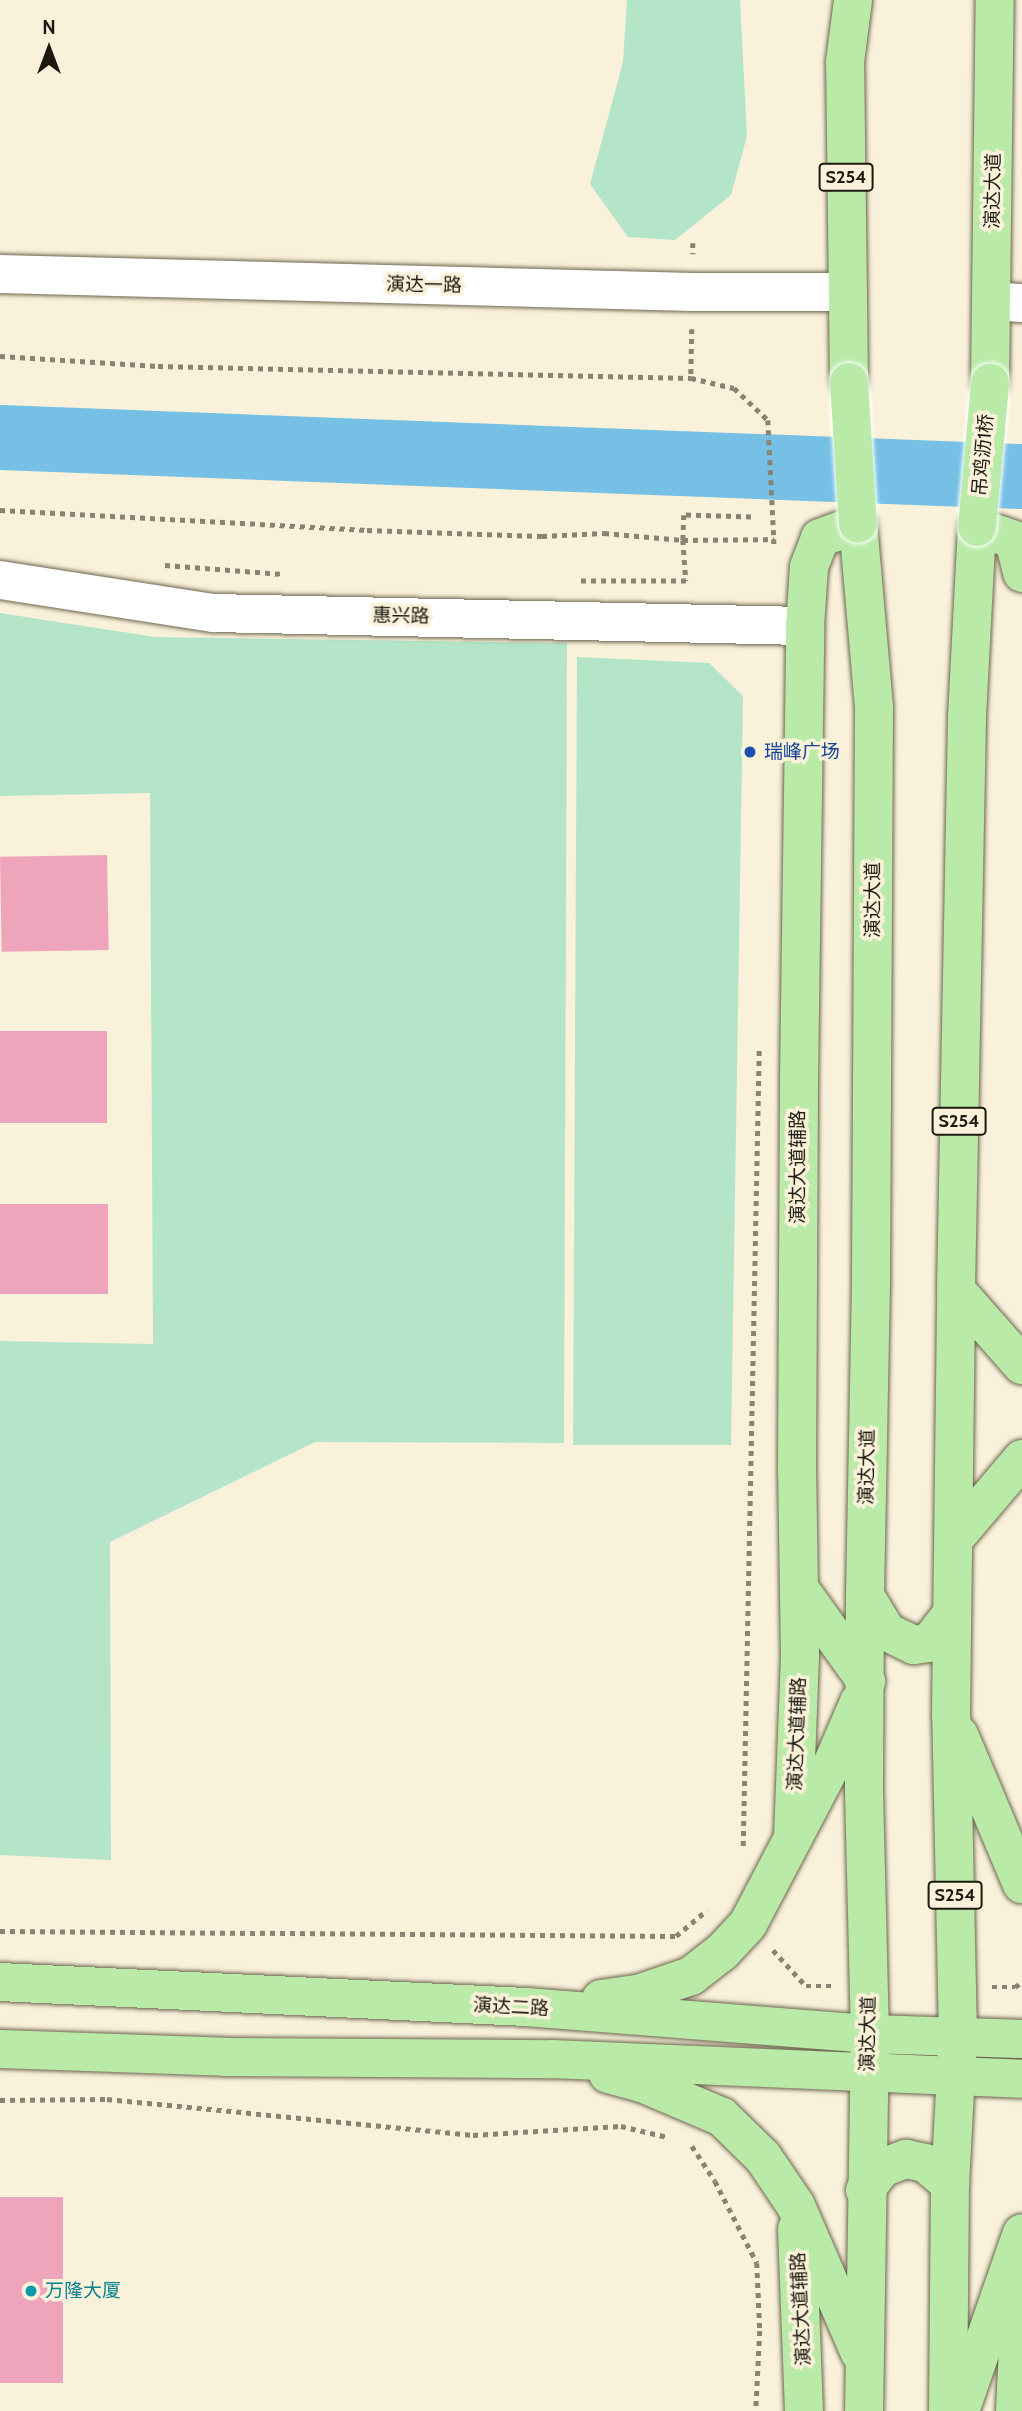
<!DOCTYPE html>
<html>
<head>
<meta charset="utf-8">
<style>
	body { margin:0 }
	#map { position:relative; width:1022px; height:2411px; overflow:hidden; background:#f9f1d9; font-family:Cabin,"Noto Sans SC",sans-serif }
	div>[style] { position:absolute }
	.green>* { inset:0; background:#b4e5c9 }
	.river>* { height:65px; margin:-32.5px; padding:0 32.5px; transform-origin:32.5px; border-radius:32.5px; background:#75c0e4 }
	.building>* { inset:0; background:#eea5bb; transform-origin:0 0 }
	.path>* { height:4.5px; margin-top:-2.25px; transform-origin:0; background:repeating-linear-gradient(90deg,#888372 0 5px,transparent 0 10px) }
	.roads { filter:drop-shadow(0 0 2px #6e6651) drop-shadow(0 0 2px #6e6651) }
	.minor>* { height:38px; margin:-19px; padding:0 19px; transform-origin:19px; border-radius:19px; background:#fff }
	.major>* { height:38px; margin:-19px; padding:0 19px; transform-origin:19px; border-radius:19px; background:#b9eaa7 }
	.path-bridge>* { height:4.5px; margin-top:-2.25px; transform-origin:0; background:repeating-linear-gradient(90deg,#888372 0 5px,transparent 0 10px) }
	.bridges { filter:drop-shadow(0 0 2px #fff) drop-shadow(0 0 2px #fff) }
	.major-bridge>* { height:38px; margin:-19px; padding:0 19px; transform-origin:19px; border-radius:19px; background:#b9eaa7 }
	.dots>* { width:19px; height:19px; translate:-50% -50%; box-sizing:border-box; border:4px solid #f9f1d9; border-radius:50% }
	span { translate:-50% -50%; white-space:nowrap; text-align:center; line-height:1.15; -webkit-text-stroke:7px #f9f1d9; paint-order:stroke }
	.shield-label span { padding:2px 5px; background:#f9f1d9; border:2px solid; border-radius:5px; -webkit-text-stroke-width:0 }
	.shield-label { font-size:18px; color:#1c1910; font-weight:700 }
	.street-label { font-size:19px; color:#1c1910 }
	.transit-label { font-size:19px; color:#164399 }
	.left { translate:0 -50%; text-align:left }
	.culture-label { font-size:19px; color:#0d838f }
	.north { position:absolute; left:14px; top:14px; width:70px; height:70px; -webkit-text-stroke:5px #f9f1d9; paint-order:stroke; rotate:0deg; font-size:19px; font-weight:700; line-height:28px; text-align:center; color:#1c1910 }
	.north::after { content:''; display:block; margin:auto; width:24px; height:32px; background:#1c1910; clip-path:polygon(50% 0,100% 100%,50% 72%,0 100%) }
</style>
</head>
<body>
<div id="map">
	<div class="green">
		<i style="clip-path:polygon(627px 0,740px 0,747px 136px,731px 195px,675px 240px,628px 237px,590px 184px,623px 62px)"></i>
		<i style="clip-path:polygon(0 613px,155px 637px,567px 643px,564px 1443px,315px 1442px,110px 1542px,111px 1860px,0 1855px,0 1341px,153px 1344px,150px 793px,0 796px)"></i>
		<i style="clip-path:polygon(577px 657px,709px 663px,743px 696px,731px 1445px,573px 1445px)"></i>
	</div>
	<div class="river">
		<i style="left:0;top:437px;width:1023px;rotate:2.19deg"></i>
	</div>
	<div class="building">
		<i style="left:107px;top:855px;width:95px;height:107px;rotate:89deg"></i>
		<i style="left:0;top:1031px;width:107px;height:92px"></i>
		<i style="left:0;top:1204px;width:108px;height:90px"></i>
		<i style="left:63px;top:2197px;width:186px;height:63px;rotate:90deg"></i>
	</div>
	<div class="path">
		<i style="left:693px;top:243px;width:11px;rotate:90deg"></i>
		<i style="left:692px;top:329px;width:49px;rotate:91.2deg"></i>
		<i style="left:691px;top:378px;width:44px;rotate:13.1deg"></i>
		<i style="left:734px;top:388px;width:47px;rotate:43.3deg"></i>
		<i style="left:0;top:356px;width:158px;rotate:3.6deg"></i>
		<i style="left:158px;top:366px;width:533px;rotate:1.29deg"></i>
		<i style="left:0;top:510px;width:368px;rotate:3.1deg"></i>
		<i style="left:367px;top:530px;width:175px;rotate:2deg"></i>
		<i style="left:542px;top:536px;width:62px;rotate:-2.8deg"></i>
		<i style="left:604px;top:533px;width:79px;rotate:5.1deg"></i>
		<i style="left:683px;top:540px;width:41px;rotate:85.8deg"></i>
		<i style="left:686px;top:581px;width:105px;rotate:180deg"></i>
		<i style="left:751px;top:517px;width:67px;rotate:-178.3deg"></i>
		<i style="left:684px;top:515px;width:25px;rotate:92deg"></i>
		<i style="left:683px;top:540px;width:91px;rotate:-0.6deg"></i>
		<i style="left:774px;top:539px;width:9px;rotate:90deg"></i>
		<i style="left:165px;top:565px;width:117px;rotate:4.4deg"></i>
		<i style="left:743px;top:1846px;width:799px;rotate:-88.85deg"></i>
		<i style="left:0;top:1931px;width:676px;rotate:0.42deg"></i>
		<i style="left:676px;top:1936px;width:40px;rotate:-40deg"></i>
		<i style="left:773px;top:1950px;width:49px;rotate:47.5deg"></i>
		<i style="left:806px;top:1986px;width:27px"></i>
		<i style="left:992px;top:1987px;width:23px"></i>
		<i style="left:1015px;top:1987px;width:9px;rotate:-36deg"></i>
		<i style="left:0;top:2100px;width:107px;rotate:-0.5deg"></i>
		<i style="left:107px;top:2099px;width:368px;rotate:5.6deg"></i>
		<i style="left:473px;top:2135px;width:148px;rotate:-3.5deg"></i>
		<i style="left:621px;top:2126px;width:48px;rotate:13.2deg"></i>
		<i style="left:692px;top:2146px;width:42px;rotate:56.7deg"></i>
		<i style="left:715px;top:2181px;width:92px;rotate:62.9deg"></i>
		<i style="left:757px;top:2263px;width:68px;rotate:87.5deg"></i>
		<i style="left:760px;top:2331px;width:80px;rotate:92.9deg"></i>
	</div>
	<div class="roads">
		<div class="minor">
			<i style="left:0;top:274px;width:693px;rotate:1.49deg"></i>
			<i style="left:693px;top:292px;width:155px"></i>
			<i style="left:992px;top:301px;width:30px;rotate:4deg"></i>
			<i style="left:0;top:580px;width:216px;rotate:8.8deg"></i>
			<i style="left:213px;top:613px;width:592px;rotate:1.26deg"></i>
		</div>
		<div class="major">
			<i style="left:849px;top:382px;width:320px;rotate:-90.7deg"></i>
			<i style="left:845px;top:62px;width:63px;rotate:-82.6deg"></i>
			<i style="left:990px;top:383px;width:383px;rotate:-89.3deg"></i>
			<i style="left:956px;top:1290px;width:100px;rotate:48.7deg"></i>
			<i style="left:954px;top:1539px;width:105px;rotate:-49.6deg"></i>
			<i style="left:799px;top:1588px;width:115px;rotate:54.2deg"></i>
			<i style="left:865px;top:1596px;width:42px;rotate:58.6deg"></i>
			<i style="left:887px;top:1632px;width:30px;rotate:26deg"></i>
			<i style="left:914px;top:1645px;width:15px;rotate:-8deg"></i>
			<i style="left:929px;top:1643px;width:36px;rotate:-52deg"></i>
			<i style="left:959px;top:1735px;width:162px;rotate:67.1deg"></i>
			<i style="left:793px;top:1838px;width:182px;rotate:-87.8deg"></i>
			<i style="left:800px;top:1656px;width:187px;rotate:-90.9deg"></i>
			<i style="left:797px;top:1469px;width:389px;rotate:-89.7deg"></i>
			<i style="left:799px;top:1080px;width:454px;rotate:-89.2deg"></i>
			<i style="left:805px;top:626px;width:59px;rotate:-86.1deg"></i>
			<i style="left:809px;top:567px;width:31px;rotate:-69deg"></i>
			<i style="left:820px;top:538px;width:40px;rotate:-20.2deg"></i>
			<i style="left:858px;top:524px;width:185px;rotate:85deg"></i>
			<i style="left:874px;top:708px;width:575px;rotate:90.3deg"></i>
			<i style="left:871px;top:1283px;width:313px;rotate:91.1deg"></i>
			<i style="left:865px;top:1596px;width:194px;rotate:90.3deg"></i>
			<i style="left:864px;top:1790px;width:244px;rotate:88.6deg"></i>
			<i style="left:870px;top:2034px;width:377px;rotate:90.9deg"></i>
			<i style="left:0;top:1982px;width:527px;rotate:2.72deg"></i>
			<i style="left:526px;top:2007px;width:345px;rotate:4.5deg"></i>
			<i style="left:870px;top:2034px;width:152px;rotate:1.9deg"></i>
			<i style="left:601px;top:1999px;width:37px;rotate:-8deg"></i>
			<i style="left:638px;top:1994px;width:56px;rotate:-18.8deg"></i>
			<i style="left:691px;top:1976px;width:39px;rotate:-38deg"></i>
			<i style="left:722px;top:1952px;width:38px;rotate:-47deg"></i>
			<i style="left:748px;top:1924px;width:187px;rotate:-62.3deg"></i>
			<i style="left:835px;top:1758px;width:61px;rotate:-66.8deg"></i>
			<i style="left:0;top:2049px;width:225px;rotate:2deg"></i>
			<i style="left:225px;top:2057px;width:327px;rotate:0.4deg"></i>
			<i style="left:552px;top:2059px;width:470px;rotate:2.4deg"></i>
			<i style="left:608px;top:2074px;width:35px;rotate:15deg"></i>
			<i style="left:642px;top:2083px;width:87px;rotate:23deg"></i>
			<i style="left:722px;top:2117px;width:57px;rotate:44.3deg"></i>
			<i style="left:763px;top:2157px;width:59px;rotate:56deg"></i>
			<i style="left:796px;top:2206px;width:160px;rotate:66.5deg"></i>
			<i style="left:865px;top:2190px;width:28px;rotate:-52deg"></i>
			<i style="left:882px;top:2168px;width:26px;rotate:-21deg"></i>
			<i style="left:906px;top:2159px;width:19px;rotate:12deg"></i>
			<i style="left:925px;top:2163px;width:33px;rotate:40deg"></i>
			<i style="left:797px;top:2229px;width:182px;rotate:87.8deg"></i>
			<i style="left:948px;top:2411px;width:227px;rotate:-89.5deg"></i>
			<i style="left:950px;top:2184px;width:147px;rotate:-86.9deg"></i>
			<i style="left:958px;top:2037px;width:322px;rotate:-91.2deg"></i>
			<i style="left:951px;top:1715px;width:425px;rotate:-89.3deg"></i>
			<i style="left:956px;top:1290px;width:573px;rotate:-88.9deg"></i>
			<i style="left:967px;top:717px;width:190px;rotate:-87deg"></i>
			<i style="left:977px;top:527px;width:39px;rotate:19deg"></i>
			<i style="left:1014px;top:540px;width:34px;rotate:76deg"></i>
			<i style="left:960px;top:2411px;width:188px;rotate:-70.8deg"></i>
			<i style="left:1015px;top:2411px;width:141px;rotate:-87.2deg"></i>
		</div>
	</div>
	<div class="path-bridge">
		<i style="left:768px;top:420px;width:119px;rotate:87.1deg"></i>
	</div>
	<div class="bridges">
		<div class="major-bridge">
			<i style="left:849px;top:382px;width:142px;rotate:86.4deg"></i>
			<i style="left:977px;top:527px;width:145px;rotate:-84.8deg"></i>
		</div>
	</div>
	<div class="dots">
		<i style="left:750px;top:752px;background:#1a4fb4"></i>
		<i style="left:31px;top:2291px;background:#0f9aa8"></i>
	</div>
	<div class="shield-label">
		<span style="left:846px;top:177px">S254</span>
		<span style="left:959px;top:1121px">S254</span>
		<span style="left:955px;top:1895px">S254</span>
	</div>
	<div class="street-label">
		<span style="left:993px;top:191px;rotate:-89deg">演达大道</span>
		<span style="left:424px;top:285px;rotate:1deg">演达一路</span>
		<span style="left:983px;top:455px;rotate:-85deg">吊鸡沥1桥</span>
		<span style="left:401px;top:616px;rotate:1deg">惠兴路</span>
		<span style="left:873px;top:900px;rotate:-90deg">演达大道</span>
		<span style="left:798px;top:1167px;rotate:-90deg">演达大道辅路</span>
		<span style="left:867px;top:1467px;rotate:-89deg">演达大道</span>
		<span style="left:797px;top:1734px;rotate:-88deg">演达大道辅路</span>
		<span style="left:511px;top:2007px;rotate:3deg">演达二路</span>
		<span style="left:868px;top:2034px;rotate:-89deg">演达大道</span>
		<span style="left:801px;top:2309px;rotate:-93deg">演达大道辅路</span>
	</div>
	<div class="transit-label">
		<span class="left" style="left:764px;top:752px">瑞峰广场</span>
	</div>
	<div class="culture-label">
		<span class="left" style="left:45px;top:2291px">万隆大厦</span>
	</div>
	<div class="north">N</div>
</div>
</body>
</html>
